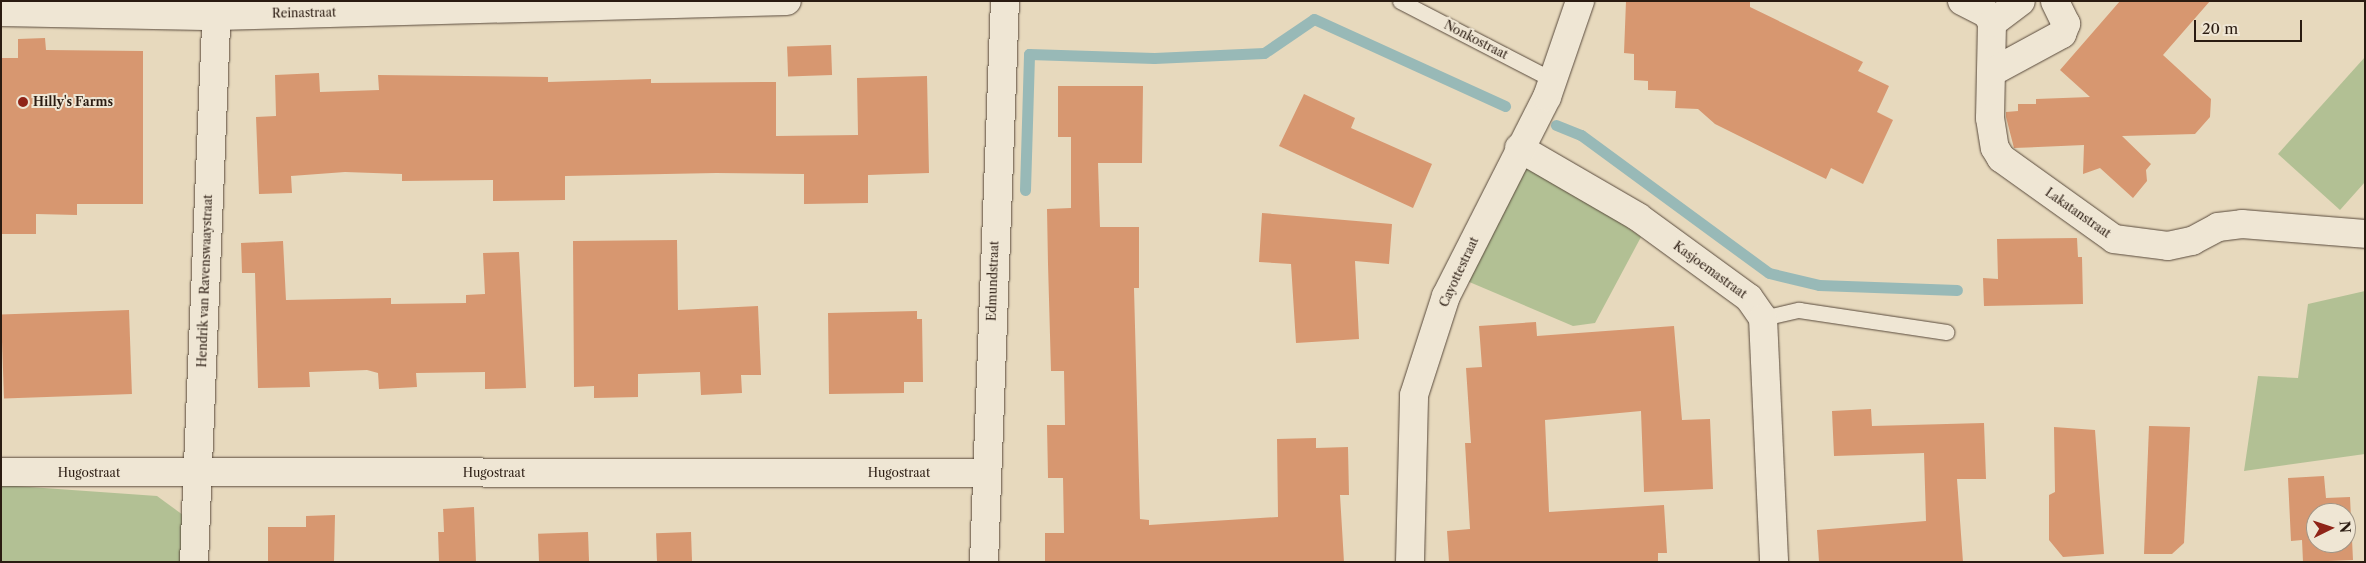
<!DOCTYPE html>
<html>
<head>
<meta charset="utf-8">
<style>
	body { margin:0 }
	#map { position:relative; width:2366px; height:563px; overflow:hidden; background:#e7d9bd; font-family:"Libre Caslon Text",serif }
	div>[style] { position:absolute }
	.green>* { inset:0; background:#b2c094 }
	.stream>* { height:11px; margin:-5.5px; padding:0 5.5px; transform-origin:5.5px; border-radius:5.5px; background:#98b9b7 }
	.building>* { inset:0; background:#d79770; transform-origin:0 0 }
	.roads { filter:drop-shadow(0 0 1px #594a3c) drop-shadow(0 0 1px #594a3c) }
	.service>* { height:15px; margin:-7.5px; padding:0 7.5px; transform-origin:7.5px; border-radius:7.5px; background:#efe6d4 }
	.minor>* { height:28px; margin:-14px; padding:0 14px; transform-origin:14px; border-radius:14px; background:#efe6d4 }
	.dots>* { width:14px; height:14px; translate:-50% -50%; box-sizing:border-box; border:2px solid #efe6d4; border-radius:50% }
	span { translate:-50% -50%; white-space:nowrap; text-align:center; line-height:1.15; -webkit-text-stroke:4px #efe6d4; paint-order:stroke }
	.street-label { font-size:12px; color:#2a1b11 }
	.poi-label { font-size:12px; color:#2a1b11; font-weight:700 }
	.left { translate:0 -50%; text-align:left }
	.frame { position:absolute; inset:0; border:2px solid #2a1b11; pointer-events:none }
	.north { position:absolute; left:2306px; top:503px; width:50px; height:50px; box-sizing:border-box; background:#efe6d4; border:1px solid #a09586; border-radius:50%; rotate:86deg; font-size:14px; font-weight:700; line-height:20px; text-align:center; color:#2a1b11 }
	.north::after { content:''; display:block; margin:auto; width:18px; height:22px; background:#8f2418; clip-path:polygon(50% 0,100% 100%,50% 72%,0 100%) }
	.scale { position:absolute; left:2194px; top:20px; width:108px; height:22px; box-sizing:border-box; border:2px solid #2a1b11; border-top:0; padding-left:6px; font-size:15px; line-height:18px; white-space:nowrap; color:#2a1b11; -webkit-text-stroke:4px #efe6d4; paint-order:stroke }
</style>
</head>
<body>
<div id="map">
	<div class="green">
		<i style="clip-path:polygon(2365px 57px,2365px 182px,2340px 210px,2278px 154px)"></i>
		<i style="clip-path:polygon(1540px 166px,1641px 237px,1595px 323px,1573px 326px,1467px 281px,1520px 174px,1527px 167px)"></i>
		<i style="clip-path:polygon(2365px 291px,2365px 454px,2244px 471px,2258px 376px,2298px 378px,2308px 304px)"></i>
		<i style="clip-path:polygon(1px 485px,157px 496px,183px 515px,187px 562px,1px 562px)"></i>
	</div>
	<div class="stream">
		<i style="left:1556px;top:125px;width:27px;rotate:22deg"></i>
		<i style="left:1581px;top:135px;width:233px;rotate:36.3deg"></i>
		<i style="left:1769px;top:273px;width:51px;rotate:13.5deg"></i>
		<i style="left:1819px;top:285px;width:138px;rotate:2.1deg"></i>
		<i style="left:1025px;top:190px;width:136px;rotate:-88.3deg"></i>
		<i style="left:1029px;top:54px;width:125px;rotate:1.8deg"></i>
		<i style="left:1154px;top:58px;width:110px;rotate:-2.6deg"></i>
		<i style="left:1264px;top:53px;width:60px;rotate:-34.2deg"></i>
		<i style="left:1314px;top:19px;width:210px;rotate:24.5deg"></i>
	</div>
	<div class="building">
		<i style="clip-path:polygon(1626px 1px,1750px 1px,1750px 7px,1863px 62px,1858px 71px,1889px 86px,1877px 112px,1893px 120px,1863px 184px,1831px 168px,1826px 179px,1715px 124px,1698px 109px,1675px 108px,1676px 91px,1648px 90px,1648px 81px,1634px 80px,1634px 54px,1624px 53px)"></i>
		<i style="clip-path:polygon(2120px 1px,2210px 1px,2163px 55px,2211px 99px,2210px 117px,2195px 134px,2122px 136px,2151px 164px,2146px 170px,2147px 181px,2133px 198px,2100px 168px,2083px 174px,2084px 145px,2014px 148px,2006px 117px,2006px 112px,2018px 111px,2018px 104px,2036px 104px,2036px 99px,2090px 97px,2060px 70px)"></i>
		<i style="clip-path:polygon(45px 38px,46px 50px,143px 51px,143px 204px,77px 204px,77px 215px,36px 214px,36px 234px,1px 234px,1px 58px,18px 58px,18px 39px)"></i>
		<i style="left:831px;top:45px;width:30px;height:44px;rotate:88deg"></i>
		<i style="clip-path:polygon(319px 73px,320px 92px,379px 90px,378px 75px,548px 77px,548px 82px,651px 79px,651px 83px,776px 82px,776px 136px,858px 135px,857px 78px,927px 76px,929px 173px,868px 175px,868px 203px,804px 204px,804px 174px,716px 173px,565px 176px,565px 200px,493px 201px,493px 180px,402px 181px,402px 174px,345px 172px,291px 176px,292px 193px,259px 194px,256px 117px,276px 116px,275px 75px)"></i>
		<i style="clip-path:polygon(1058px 86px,1143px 86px,1142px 163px,1098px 163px,1100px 227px,1139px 227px,1139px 288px,1134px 288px,1140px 519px,1149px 520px,1149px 525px,1278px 517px,1277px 439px,1316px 438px,1316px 448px,1348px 447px,1349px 495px,1340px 495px,1344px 562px,1045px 562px,1045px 533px,1064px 533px,1063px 478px,1048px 478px,1047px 425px,1065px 425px,1064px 371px,1051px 371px,1048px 264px,1047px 209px,1071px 208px,1071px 137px,1058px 137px)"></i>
		<i style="clip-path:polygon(1304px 94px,1355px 118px,1351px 128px,1432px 164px,1413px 208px,1279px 146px)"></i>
		<i style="clip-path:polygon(1262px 213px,1392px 224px,1389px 264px,1355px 261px,1359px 339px,1296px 343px,1291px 264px,1259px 262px)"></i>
		<i style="clip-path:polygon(2077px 238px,2078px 257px,2082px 257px,2083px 304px,1984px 306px,1983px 278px,1998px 279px,1997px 239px)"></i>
		<i style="clip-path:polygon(677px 240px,678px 310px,758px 306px,761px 375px,741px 375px,742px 393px,701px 395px,700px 372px,638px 374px,638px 397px,594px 398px,594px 386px,574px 387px,573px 241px)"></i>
		<i style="clip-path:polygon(283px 241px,286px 300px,391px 298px,391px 304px,466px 303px,466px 295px,485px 294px,483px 253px,519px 252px,526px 388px,485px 389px,485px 372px,416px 373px,417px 387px,379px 389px,378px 373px,367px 370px,309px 372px,310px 387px,258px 388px,255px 273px,242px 273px,241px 243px)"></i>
		<i style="left:129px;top:310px;width:84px;height:128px;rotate:88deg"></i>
		<i style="clip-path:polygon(917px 311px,917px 319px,922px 319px,923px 382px,904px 382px,904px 393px,829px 394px,828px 313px)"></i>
		<i style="clip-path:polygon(1536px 322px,1537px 336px,1674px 326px,1682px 420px,1710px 419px,1713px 489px,1644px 492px,1641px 411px,1545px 420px,1549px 512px,1664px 505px,1667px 553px,1658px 553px,1658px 562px,1449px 562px,1447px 531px,1470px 529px,1465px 443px,1471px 443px,1466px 368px,1482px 367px,1479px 326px)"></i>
		<i style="clip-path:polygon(1871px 409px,1872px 426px,1984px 423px,1986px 479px,1957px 479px,1963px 562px,1819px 562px,1817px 530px,1926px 521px,1924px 453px,1834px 456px,1832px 411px)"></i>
		<i style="clip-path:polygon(2149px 426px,2190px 427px,2184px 543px,2172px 554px,2144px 554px)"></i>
		<i style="clip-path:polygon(2054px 427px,2095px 430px,2104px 554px,2063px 557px,2049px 540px,2049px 495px,2055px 492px)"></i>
		<i style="clip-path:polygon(evenodd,2324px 476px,2326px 498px,2350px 497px,2353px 560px,2303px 562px,2302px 540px,2291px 541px,2288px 478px,2324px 476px,2316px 513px,2346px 513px,2346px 543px,2316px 543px,2316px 513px)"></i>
		<i style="clip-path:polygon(474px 507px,476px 562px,439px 562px,438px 532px,444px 532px,443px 509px)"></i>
		<i style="clip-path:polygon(335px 515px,334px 562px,268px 562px,268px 527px,306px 527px,306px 516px)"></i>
		<i style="left:588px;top:532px;width:30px;height:50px;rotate:88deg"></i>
		<i style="left:691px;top:532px;width:30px;height:35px;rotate:88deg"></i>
	</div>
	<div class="roads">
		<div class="service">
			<i style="left:1400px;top:1px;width:172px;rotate:27.3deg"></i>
			<i style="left:1763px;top:318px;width:37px;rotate:-13deg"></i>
			<i style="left:1799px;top:310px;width:149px;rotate:8.5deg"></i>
		</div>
		<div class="minor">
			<i style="left:1962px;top:1px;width:28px;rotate:27deg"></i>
			<i style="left:1987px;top:14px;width:10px;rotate:61deg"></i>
			<i style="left:1992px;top:23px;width:95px;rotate:91.2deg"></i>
			<i style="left:1990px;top:118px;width:30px;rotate:81deg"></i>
			<i style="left:1995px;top:148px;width:12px;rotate:59deg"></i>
			<i style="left:2001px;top:158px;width:139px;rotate:35.6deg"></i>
			<i style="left:2114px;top:239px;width:54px;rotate:7.4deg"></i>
			<i style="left:2168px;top:246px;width:25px;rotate:-12deg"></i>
			<i style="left:2192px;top:241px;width:30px;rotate:-28deg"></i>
			<i style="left:2218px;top:227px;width:24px;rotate:-7deg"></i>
			<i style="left:2242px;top:224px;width:123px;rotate:4.6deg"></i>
			<i style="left:1px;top:12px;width:216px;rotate:1.1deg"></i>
			<i style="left:217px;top:16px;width:570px;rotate:-1.51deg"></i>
			<i style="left:1992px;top:23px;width:36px;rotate:-37deg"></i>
			<i style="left:1992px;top:72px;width:80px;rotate:-28.5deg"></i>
			<i style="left:2062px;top:34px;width:11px;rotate:-68deg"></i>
			<i style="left:2066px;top:24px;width:25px;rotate:-116deg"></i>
			<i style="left:1519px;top:148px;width:138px;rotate:30.1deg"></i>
			<i style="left:1638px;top:217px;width:137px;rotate:36.1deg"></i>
			<i style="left:1749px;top:298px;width:24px;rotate:55deg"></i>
			<i style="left:1763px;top:318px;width:244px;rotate:87.4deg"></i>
			<i style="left:1px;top:472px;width:986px;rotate:0.06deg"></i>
			<i style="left:194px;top:562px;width:561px;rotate:-87.65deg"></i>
			<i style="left:984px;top:562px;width:561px;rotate:-87.86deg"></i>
			<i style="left:1410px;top:562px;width:167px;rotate:-88.6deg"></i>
			<i style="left:1414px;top:395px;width:104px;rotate:-72.1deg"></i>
			<i style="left:1446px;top:296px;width:223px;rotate:-63.1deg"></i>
			<i style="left:1547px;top:97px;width:102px;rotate:-71deg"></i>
		</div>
	</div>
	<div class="dots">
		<i style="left:23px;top:102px;background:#8f2418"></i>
	</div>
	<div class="street-label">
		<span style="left:304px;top:13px;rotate:-1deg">Reinastraat</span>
		<span style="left:1476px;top:40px;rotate:27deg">Nonkostraat</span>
		<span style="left:2078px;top:213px;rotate:35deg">Lakatanstraat</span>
		<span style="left:1710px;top:270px;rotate:36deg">Kasjoemastraat</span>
		<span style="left:1459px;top:272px;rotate:-65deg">Cayottestraat</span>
		<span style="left:205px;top:281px;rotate:-88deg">Hendrik van Ravenswaaystraat</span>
		<span style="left:993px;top:281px;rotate:-88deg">Edmundstraat</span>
		<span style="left:89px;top:473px">Hugostraat</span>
		<span style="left:494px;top:473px">Hugostraat</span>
		<span style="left:899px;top:473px">Hugostraat</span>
	</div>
	<div class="poi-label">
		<span class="left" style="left:33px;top:102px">Hilly's Farms</span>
	</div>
	<div class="frame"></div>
	<div class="north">N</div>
	<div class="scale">20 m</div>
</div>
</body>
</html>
